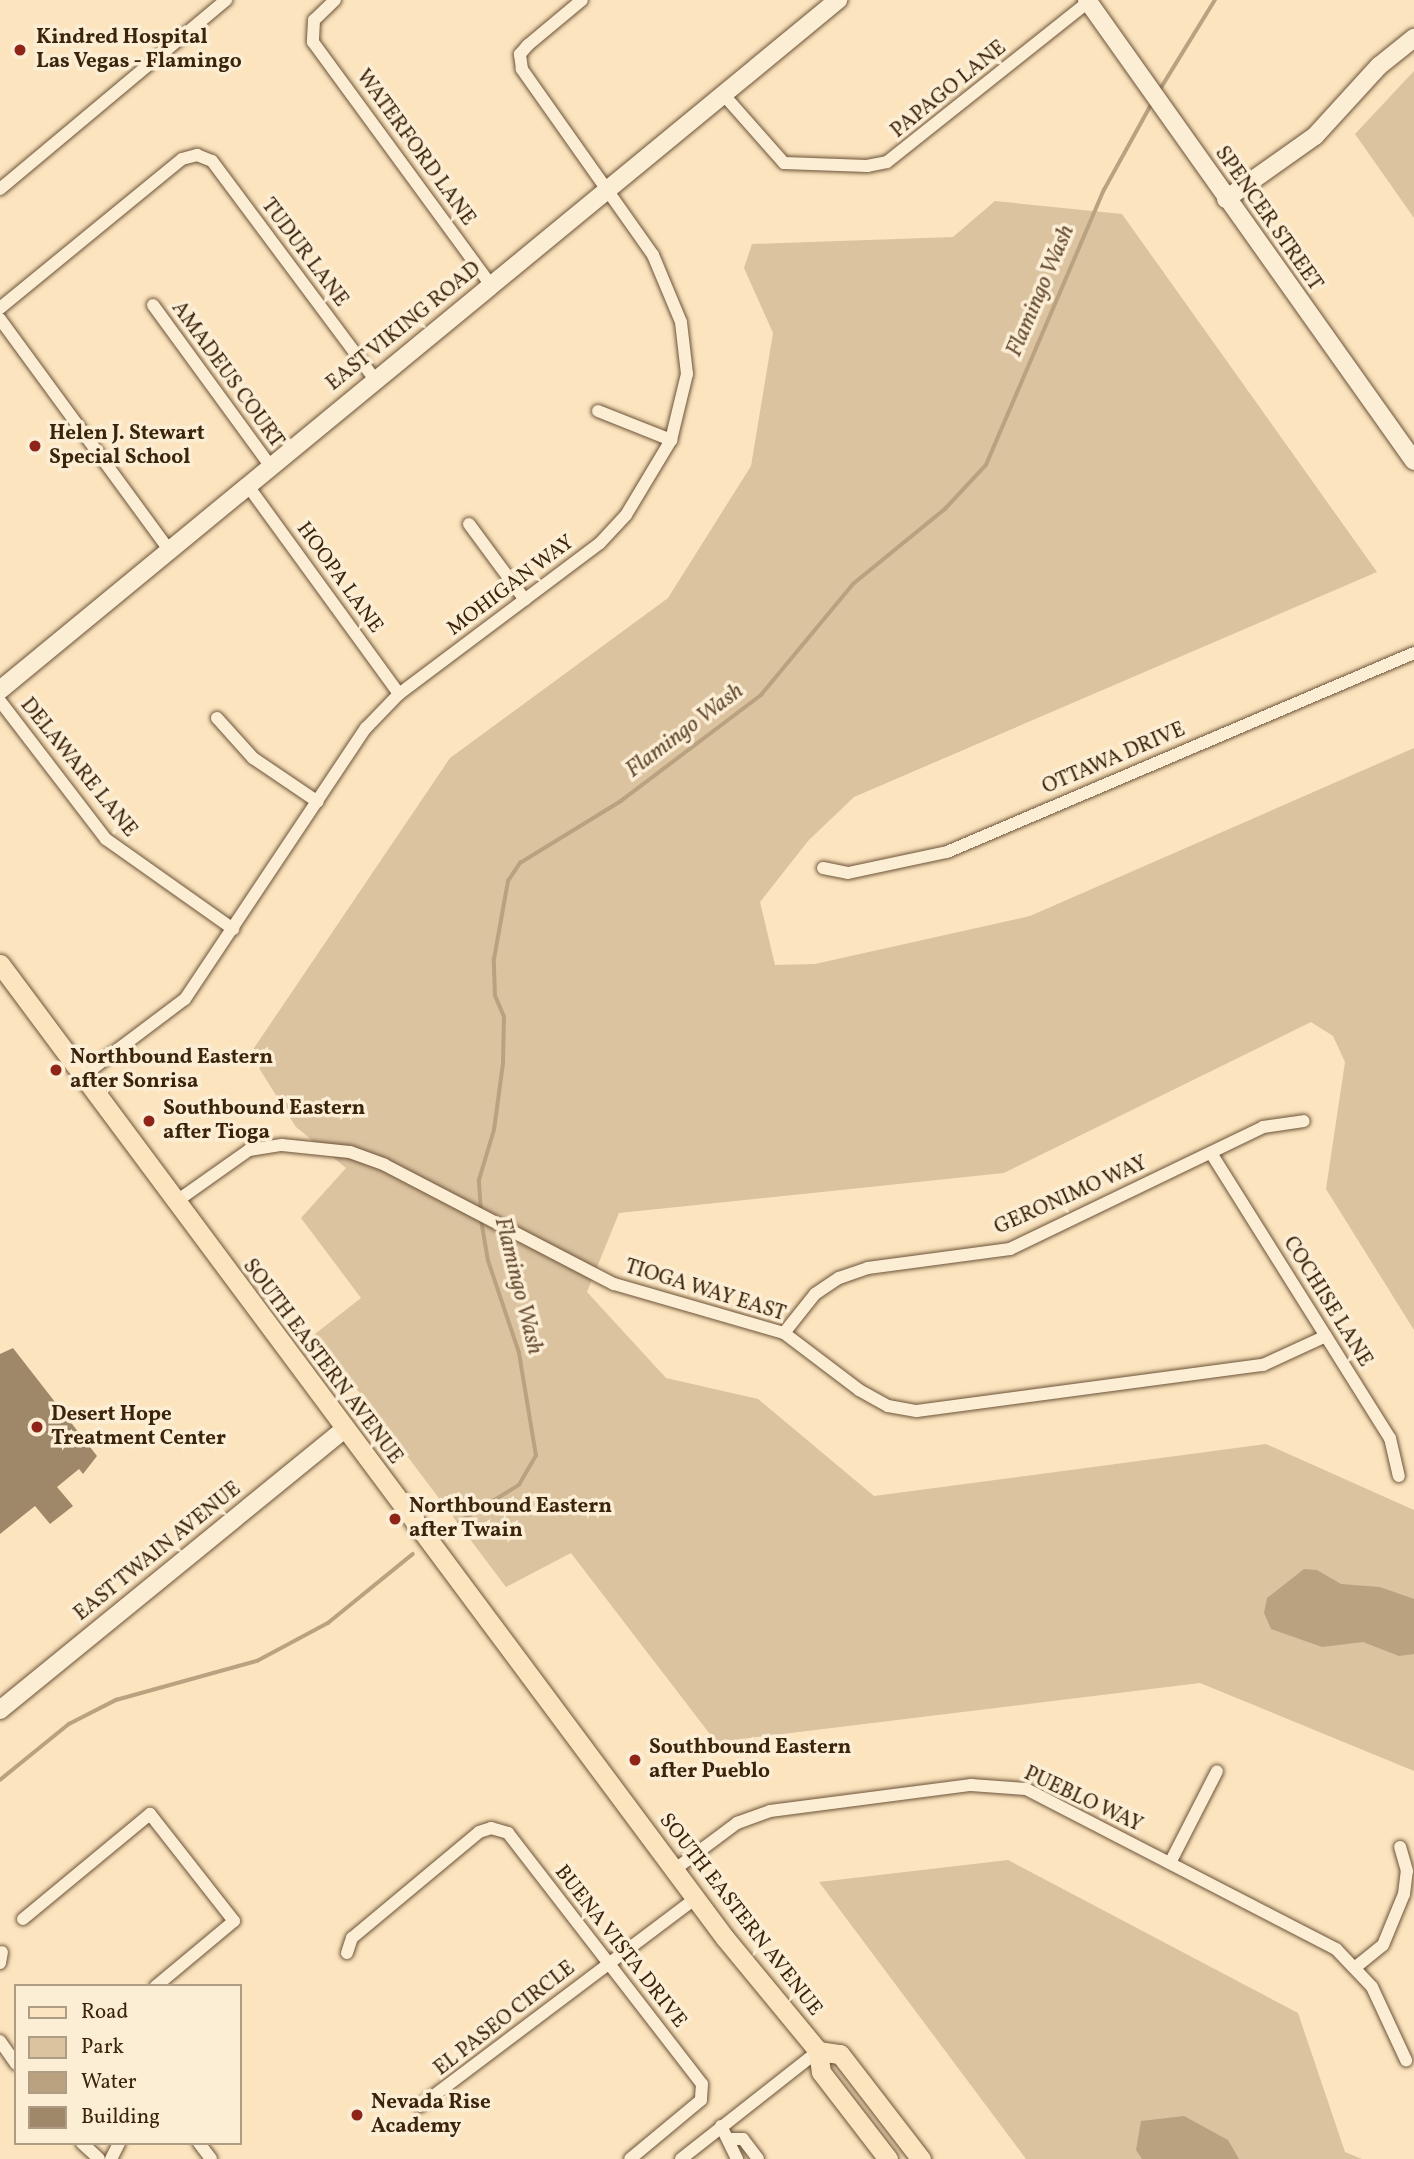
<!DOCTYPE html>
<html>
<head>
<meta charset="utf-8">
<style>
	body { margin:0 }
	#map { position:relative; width:1414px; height:2159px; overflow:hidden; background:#fbe4be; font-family:Vollkorn,serif }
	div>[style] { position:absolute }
	.green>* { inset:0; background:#dbc3a0 }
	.water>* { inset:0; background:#baa281 }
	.stream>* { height:3.5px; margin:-1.75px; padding:0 1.75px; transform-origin:1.75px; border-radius:1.75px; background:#baa281 }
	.building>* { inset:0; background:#9f8769 }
	.roads { filter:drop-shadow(0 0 2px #6c5338) drop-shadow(0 0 2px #6c5338) }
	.street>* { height:12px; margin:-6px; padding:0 6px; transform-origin:6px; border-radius:6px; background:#fcedd5 }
	.secondary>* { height:18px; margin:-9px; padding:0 9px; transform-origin:9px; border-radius:9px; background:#fcedd5 }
	.primary>* { height:19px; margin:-9.5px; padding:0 9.5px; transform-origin:9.5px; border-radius:9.5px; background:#fbe4be }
	.dots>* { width:19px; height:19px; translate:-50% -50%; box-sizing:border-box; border:4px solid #fcedd5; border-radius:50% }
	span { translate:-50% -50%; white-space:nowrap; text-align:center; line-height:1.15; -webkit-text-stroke:7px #fcedd5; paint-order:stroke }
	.poi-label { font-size:21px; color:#3c230c; font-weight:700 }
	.left { translate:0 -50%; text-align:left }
	.street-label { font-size:21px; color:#3c230c }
	.water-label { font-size:23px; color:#684f35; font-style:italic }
	.legend { position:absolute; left:14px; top:1984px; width:228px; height:161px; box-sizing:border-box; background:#fcedd5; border:2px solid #af9c85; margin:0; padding:9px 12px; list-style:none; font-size:21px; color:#3c230c }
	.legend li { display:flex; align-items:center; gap:14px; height:35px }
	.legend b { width:35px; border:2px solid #af9c85 }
</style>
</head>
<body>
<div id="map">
	<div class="green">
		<i style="clip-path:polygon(1414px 71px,1414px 218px,1355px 134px)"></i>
		<i style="clip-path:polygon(995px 201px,1122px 214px,1377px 572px,854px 797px,808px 841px,760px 902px,775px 965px,815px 964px,1030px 916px,1414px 748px,1414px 1330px,1326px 1189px,1345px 1062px,1333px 1036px,1311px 1022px,1004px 1173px,619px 1213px,587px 1292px,666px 1378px,758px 1399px,874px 1496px,1266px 1444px,1414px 1510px,1414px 1771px,1200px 1683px,716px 1742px,571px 1553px,506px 1587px,315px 1334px,361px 1298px,301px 1218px,346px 1168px,296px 1127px,250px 1054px,450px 758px,668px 598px,751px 466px,773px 333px,744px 268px,752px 244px,953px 237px)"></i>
		<i style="clip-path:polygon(1008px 1860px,1298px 2013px,1345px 2152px,1362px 2159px,1026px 2159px,819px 1882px)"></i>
	</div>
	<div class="water">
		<i style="clip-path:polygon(1304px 1569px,1317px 1570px,1341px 1584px,1380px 1587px,1414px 1599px,1414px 1654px,1399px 1656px,1363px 1642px,1322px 1647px,1271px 1629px,1264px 1613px,1267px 1598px)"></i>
		<i style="clip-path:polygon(1184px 2116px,1228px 2140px,1239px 2159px,1142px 2159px,1136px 2150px,1141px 2121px)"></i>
	</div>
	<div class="stream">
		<i style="left:1159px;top:91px;width:107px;rotate:-58.4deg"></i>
		<i style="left:481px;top:1212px;width:32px;rotate:-94deg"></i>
		<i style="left:479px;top:1180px;width:52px;rotate:-73.3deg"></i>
		<i style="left:494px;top:1130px;width:68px;rotate:-82.3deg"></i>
		<i style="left:503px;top:1063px;width:46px;rotate:-88.8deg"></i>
		<i style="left:504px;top:1017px;width:23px;rotate:-113deg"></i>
		<i style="left:495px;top:996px;width:37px;rotate:-92deg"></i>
		<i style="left:494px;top:959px;width:79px;rotate:-79.8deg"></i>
		<i style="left:508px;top:881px;width:22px;rotate:-56deg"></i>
		<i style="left:520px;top:863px;width:119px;rotate:-31.5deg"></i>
		<i style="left:621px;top:801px;width:176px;rotate:-37.1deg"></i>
		<i style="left:761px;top:695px;width:144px;rotate:-50.3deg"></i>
		<i style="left:853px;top:584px;width:119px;rotate:-39.2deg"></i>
		<i style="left:945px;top:509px;width:60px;rotate:-47deg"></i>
		<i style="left:986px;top:465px;width:299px;rotate:-66.8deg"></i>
		<i style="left:1104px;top:190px;width:99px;rotate:-61.1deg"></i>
		<i style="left:459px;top:1522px;width:70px;rotate:-31.7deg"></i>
		<i style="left:519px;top:1485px;width:34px;rotate:-60deg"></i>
		<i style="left:536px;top:1456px;width:104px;rotate:-99.4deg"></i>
		<i style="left:519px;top:1353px;width:97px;rotate:-108.6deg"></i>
		<i style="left:488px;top:1261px;width:42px;rotate:-99.7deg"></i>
		<i style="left:0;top:1780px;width:89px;rotate:-39.1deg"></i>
		<i style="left:69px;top:1724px;width:53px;rotate:-27.1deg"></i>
		<i style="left:116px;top:1700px;width:146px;rotate:-15.5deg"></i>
		<i style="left:257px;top:1661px;width:81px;rotate:-28.2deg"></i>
		<i style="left:328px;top:1623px;width:109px;rotate:-39.1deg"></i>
	</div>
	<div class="building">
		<i style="clip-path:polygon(13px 1348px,97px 1456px,83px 1474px,79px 1469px,57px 1487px,73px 1506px,50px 1524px,35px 1506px,0 1534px,0 1354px)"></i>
	</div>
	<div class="roads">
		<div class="street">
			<i style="left:335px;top:0;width:29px;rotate:136deg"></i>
			<i style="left:314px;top:20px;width:22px;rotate:93deg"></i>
			<i style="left:313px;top:42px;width:301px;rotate:53.8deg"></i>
			<i style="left:723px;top:94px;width:92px;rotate:48.5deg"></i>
			<i style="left:784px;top:163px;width:83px;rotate:2.1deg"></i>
			<i style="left:867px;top:166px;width:20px;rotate:-11deg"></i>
			<i style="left:887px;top:162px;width:257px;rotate:-38.5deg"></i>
			<i style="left:0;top:189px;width:295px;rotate:-39.9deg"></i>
			<i style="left:153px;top:305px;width:200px;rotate:53.9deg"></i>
			<i style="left:0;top:308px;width:235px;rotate:-39.3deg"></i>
			<i style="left:182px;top:159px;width:16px;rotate:-15deg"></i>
			<i style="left:197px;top:155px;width:16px;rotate:22deg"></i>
			<i style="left:212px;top:161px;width:273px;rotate:53.3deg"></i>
			<i style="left:0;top:319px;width:286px;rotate:53.8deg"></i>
			<i style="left:598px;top:411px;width:79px;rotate:21.7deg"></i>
			<i style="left:248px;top:486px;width:257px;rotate:54deg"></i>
			<i style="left:469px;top:524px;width:94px;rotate:53.6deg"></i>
			<i style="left:0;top:701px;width:174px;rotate:52.5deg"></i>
			<i style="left:106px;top:839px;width:156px;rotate:35.3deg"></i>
			<i style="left:217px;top:718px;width:54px;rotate:48deg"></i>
			<i style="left:253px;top:758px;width:78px;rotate:34.1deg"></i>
			<i style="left:823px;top:868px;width:25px;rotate:11deg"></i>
			<i style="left:848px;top:873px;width:101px;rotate:-12deg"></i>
			<i style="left:947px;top:852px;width:508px;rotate:-23.08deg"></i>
			<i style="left:80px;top:1078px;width:131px;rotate:-37deg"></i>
			<i style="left:185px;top:999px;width:326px;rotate:-56.3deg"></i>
			<i style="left:366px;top:728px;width:47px;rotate:-45.9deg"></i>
			<i style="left:399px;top:694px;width:251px;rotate:-36.9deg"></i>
			<i style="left:600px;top:543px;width:38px;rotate:-47deg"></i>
			<i style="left:626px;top:515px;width:87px;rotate:-59deg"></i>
			<i style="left:671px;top:440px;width:68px;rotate:-76.4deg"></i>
			<i style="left:687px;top:374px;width:52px;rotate:-96.6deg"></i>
			<i style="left:681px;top:322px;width:73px;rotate:-112.7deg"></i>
			<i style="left:653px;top:255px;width:228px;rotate:-125.2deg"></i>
			<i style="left:522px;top:69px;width:15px;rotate:-98deg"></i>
			<i style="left:520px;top:54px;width:12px;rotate:-48deg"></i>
			<i style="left:528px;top:45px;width:70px;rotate:-39.8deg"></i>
			<i style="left:1211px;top:1153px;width:337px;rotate:57.9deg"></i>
			<i style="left:1390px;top:1438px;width:39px;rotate:77deg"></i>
			<i style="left:174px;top:1203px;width:92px;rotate:-35.2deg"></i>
			<i style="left:249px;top:1150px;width:33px;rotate:-9deg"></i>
			<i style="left:282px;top:1145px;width:68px;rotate:5.9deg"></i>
			<i style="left:350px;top:1152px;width:37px;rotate:20deg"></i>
			<i style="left:385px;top:1165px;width:258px;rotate:27.5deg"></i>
			<i style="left:614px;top:1284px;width:177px;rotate:16.1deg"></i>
			<i style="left:784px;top:1333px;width:94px;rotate:37.2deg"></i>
			<i style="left:859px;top:1390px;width:33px;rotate:29deg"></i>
			<i style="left:888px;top:1406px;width:29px;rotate:10deg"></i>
			<i style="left:917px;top:1411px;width:349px;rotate:-7.6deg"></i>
			<i style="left:1263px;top:1365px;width:69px;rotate:-24.7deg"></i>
			<i style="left:784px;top:1333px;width:50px;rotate:-51.5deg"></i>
			<i style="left:815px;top:1294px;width:29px;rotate:-34deg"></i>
			<i style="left:839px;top:1278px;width:31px;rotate:-19deg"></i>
			<i style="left:868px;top:1268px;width:143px;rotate:-7.6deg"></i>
			<i style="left:1010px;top:1249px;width:281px;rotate:-25.7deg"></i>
			<i style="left:1263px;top:1127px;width:41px;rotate:-8.3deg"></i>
			<i style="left:1170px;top:1863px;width:103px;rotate:-62.9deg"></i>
			<i style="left:674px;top:1870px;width:79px;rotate:-36.7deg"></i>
			<i style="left:737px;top:1823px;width:35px;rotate:-20deg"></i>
			<i style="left:770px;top:1811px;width:203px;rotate:-7.4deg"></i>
			<i style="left:971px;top:1785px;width:55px;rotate:4.2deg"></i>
			<i style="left:1026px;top:1789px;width:349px;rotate:27.3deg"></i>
			<i style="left:1336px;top:1949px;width:52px;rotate:46.5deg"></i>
			<i style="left:1372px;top:1987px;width:81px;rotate:65deg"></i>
			<i style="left:23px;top:1919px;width:165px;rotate:-39.6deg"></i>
			<i style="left:150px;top:1814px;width:136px;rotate:51.9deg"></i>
			<i style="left:234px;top:1921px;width:102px;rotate:140.2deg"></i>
			<i style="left:347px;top:1953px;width:16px;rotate:-72deg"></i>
			<i style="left:352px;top:1938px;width:165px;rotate:-39.8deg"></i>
			<i style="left:479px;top:1832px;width:13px;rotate:-18deg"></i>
			<i style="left:491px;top:1828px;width:18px;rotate:16deg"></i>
			<i style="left:508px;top:1833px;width:317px;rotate:52.3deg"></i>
			<i style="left:702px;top:2084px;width:16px;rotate:94deg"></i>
			<i style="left:701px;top:2100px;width:92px;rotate:140.3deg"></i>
			<i style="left:0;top:1963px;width:11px;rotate:-80deg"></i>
			<i style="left:1357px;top:1966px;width:33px;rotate:-39deg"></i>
			<i style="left:1383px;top:1945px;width:55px;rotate:-67.6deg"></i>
			<i style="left:1404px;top:1894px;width:23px;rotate:-83deg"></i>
			<i style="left:1407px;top:1871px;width:25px;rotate:-106deg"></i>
			<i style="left:0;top:2041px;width:28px;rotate:55deg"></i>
			<i style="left:420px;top:2106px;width:346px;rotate:-37deg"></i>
			<i style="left:721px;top:2126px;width:37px;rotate:64deg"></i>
			<i style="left:731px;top:2139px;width:12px"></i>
			<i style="left:743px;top:2139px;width:25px;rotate:53deg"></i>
			<i style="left:82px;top:2143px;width:23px;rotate:43deg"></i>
			<i style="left:199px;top:2143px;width:20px;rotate:53deg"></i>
			<i style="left:111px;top:2159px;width:18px;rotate:-63deg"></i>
			<i style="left:681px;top:2159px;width:174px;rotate:-38.2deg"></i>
		</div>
		<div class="secondary">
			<i style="left:1087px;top:0;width:565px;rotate:54.65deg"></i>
			<i style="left:1226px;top:199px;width:109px;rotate:-35.3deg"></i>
			<i style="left:1315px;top:136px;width:95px;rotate:-47.6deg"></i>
			<i style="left:1379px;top:66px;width:45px;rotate:-38.7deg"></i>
			<i style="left:0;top:690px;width:1086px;rotate:-39.47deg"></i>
			<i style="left:0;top:1710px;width:444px;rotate:-39.2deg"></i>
		</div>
		<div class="primary">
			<i style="left:0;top:964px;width:1214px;rotate:53.34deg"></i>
			<i style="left:725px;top:1938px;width:146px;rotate:50.5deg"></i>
			<i style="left:818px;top:2051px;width:21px;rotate:82deg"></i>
			<i style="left:821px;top:2072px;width:110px;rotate:52.4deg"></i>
			<i style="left:818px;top:2051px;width:22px;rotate:8deg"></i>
			<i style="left:840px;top:2054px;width:133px;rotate:52.4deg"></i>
		</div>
	</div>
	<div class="dots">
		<i style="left:20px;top:50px;background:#8f2418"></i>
		<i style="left:35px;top:446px;background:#8f2418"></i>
		<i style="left:56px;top:1070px;background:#8f2418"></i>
		<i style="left:149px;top:1121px;background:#8f2418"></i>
		<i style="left:37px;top:1427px;background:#8f2418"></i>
		<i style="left:395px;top:1519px;background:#8f2418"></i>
		<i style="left:635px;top:1760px;background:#8f2418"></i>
		<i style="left:357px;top:2115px;background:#8f2418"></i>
	</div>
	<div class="poi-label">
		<span class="left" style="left:36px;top:50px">Kindred Hospital<br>Las Vegas - Flamingo</span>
		<span class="left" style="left:49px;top:446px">Helen J. Stewart<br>Special School</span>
		<span class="left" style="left:70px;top:1070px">Northbound Eastern<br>after Sonrisa</span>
		<span class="left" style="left:163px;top:1121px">Southbound Eastern<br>after Tioga</span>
		<span class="left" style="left:51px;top:1427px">Desert Hope<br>Treatment Center</span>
		<span class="left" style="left:409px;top:1519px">Northbound Eastern<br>after Twain</span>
		<span class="left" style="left:649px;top:1760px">Southbound Eastern<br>after Pueblo</span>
		<span class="left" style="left:371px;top:2115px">Nevada Rise<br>Academy</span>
	</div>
	<div class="street-label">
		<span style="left:949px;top:90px;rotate:-39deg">PAPAGO LANE</span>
		<span style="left:415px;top:148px;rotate:54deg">WATERFORD LANE</span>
		<span style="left:1268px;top:219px;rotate:55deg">SPENCER STREET</span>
		<span style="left:304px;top:253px;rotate:53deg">TUDUR LANE</span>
		<span style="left:404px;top:327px;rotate:-39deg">EAST VIKING ROAD</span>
		<span style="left:227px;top:375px;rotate:54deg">AMADEUS COURT</span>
		<span style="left:339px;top:578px;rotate:54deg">HOOPA LANE</span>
		<span style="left:511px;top:586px;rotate:-37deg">MOHIGAN WAY</span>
		<span style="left:1114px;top:759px;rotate:-23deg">OTTAWA DRIVE</span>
		<span style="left:78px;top:768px;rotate:51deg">DELAWARE LANE</span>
		<span style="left:1071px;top:1196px;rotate:-24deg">GERONIMO WAY</span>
		<span style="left:705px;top:1291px;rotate:17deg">TIOGA WAY EAST</span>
		<span style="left:1327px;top:1302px;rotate:58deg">COCHISE LANE</span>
		<span style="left:322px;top:1362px;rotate:53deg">SOUTH EASTERN AVENUE</span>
		<span style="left:158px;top:1552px;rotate:-39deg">EAST TWAIN AVENUE</span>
		<span style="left:1083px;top:1800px;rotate:25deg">PUEBLO WAY</span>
		<span style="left:740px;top:1915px;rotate:52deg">SOUTH EASTERN AVENUE</span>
		<span style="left:620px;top:1947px;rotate:52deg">BUENA VISTA DRIVE</span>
		<span style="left:505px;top:2019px;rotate:-38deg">EL PASEO CIRCLE</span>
	</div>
	<div class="water-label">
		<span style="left:1041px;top:291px;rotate:-67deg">Flamingo Wash</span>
		<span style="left:685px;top:731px;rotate:-37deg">Flamingo Wash</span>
		<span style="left:518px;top:1286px;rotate:76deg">Flamingo Wash</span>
	</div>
	<ul class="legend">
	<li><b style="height:9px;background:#fbe4be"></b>Road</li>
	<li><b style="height:19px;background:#dbc3a0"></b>Park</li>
	<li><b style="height:19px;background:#baa281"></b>Water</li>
	<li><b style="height:19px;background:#9f8769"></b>Building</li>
	</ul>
</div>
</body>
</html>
